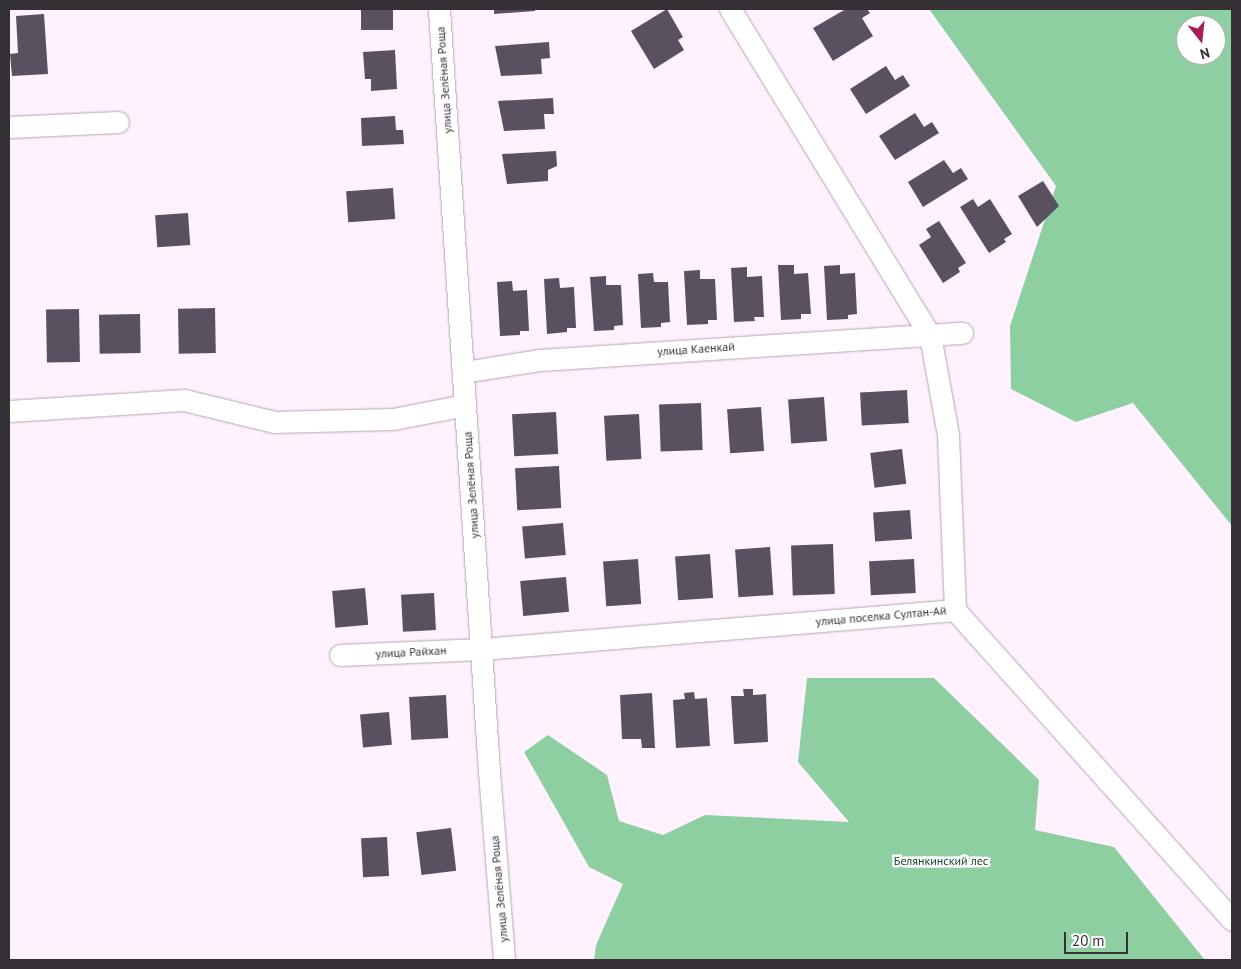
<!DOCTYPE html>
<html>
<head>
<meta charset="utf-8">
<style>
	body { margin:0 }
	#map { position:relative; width:1241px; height:969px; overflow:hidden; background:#fff2fe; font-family:"PT Sans",sans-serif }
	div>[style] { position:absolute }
	.forest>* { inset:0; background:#8ecfa1 }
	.building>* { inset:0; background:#595160; transform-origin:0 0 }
	.roads { filter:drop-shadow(0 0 1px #b5a6b4) drop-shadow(0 0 1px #b5a6b4) }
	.minor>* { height:21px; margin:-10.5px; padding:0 10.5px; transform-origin:10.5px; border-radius:10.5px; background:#fff }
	span { translate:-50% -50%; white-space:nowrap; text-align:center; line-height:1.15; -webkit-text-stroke:5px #fff; paint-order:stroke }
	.street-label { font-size:12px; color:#353035 }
	.park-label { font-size:12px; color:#164729 }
	.frame { position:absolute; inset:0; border:10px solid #353035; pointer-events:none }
	.north { position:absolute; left:1176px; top:15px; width:50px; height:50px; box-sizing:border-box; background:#fff; border:1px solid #aeacae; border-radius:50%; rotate:164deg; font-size:14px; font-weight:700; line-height:20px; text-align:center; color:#353035 }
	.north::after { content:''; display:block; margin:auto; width:18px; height:22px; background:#ac1d57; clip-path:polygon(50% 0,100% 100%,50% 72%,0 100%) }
	.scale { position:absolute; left:1064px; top:932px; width:64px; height:22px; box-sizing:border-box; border:2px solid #353035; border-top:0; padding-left:6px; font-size:15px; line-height:18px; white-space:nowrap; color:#353035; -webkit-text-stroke:4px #fff; paint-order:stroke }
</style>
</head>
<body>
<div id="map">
	<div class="forest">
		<i style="clip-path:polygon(evenodd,929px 9px,1232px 9px,1232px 526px,1133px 403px,1076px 422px,1011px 389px,1010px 326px,1056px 186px,929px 9px,1186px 25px,1216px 25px,1216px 55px,1186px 55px,1186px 25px)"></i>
		<i style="clip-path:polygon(807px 678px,934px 678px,1039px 780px,1035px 830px,1114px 847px,1205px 960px,594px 960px,596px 945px,623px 884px,589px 867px,524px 752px,548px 735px,607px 775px,619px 821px,663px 835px,705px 815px,849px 822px,798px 762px)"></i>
	</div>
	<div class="building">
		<i style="left:361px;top:9px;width:32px;height:21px"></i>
		<i style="clip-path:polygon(494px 9px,535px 9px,535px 11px,494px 14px)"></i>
		<i style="clip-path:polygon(667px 9px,683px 37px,678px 40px,684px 50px,654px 69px,631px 31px)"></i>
		<i style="clip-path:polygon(846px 9px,867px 9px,870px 13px,862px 18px,873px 36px,833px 61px,813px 28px)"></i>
		<i style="clip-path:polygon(44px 14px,48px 74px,12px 76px,10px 54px,18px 53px,16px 16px)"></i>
		<i style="clip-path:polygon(549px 42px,550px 58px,541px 59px,542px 74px,501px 76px,495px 46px)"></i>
		<i style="clip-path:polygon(395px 50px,397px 89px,371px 91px,371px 79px,365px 79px,363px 52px)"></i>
		<i style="clip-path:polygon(886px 66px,895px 80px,903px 75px,910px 86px,866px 114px,850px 89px)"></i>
		<i style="clip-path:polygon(553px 98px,554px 114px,544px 114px,545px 129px,504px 131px,498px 101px)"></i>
		<i style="clip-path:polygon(915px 113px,924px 127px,932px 122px,939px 133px,895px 160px,879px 136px)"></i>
		<i style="clip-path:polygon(395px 116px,396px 130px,403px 130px,404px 144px,362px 146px,361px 118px)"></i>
		<i style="clip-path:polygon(556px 151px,557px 166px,548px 170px,548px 181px,507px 184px,502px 154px)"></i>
		<i style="clip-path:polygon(944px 160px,953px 173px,961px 168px,968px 179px,923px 207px,908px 182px)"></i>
		<i style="clip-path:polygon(1043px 181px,1059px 206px,1037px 227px,1018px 196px)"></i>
		<i style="left:393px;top:188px;width:31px;height:47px;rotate:86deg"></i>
		<i style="clip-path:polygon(973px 199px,978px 207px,990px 199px,1012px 234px,1004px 239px,1006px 242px,989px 253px,960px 207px)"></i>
		<i style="left:188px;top:213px;width:32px;height:33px;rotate:86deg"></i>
		<i style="clip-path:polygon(939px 221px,966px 263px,958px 268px,960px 272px,943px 283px,919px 245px,931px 237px,926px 229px)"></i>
		<i style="clip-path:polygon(778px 265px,794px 265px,794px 274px,808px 273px,811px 314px,801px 314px,801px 319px,781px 320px)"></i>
		<i style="clip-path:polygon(840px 265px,840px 274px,855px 273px,857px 314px,848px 315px,848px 319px,827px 320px,824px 266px)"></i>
		<i style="clip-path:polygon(747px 267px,747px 277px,762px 276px,764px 317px,754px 317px,755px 321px,734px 322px,731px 268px)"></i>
		<i style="clip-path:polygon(700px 270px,700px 279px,715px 279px,717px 320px,708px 320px,708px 324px,687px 325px,684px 271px)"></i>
		<i style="clip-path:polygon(653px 273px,654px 282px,668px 282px,670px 322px,661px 323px,661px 327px,641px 328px,638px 274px)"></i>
		<i style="clip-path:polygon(606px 276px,606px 285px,621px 285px,623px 325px,614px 326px,614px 330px,594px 331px,590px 277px)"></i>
		<i style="clip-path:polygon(559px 278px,560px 288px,574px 287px,576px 328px,567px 328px,567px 332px,547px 334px,544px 279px)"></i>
		<i style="clip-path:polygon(512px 281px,513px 291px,527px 290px,529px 331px,520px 331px,520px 335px,500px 336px,497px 282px)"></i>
		<i style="left:215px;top:308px;width:45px;height:37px;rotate:89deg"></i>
		<i style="left:79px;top:309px;width:53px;height:33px;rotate:89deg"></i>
		<i style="left:140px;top:314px;width:39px;height:41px;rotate:89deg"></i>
		<i style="left:907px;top:390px;width:33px;height:47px;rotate:87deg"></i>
		<i style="left:824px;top:397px;width:44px;height:36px;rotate:86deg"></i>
		<i style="left:701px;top:403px;width:47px;height:42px;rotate:88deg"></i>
		<i style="left:761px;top:407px;width:44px;height:34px;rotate:86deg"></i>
		<i style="left:556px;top:412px;width:42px;height:44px;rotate:87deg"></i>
		<i style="left:639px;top:414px;width:45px;height:35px;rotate:87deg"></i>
		<i style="left:902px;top:449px;width:35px;height:32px;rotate:83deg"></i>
		<i style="left:559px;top:466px;width:42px;height:44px;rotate:87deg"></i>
		<i style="left:910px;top:510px;width:29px;height:37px;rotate:86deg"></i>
		<i style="left:563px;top:523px;width:32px;height:41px;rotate:85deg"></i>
		<i style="left:833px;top:544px;width:50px;height:42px;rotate:88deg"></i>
		<i style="left:770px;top:547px;width:48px;height:35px;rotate:86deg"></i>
		<i style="left:710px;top:554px;width:44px;height:35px;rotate:86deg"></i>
		<i style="left:638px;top:559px;width:45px;height:35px;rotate:86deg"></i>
		<i style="left:914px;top:559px;width:34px;height:45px;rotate:87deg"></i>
		<i style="left:566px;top:577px;width:35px;height:46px;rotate:85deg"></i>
		<i style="left:365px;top:588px;width:37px;height:33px;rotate:85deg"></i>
		<i style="left:434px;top:593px;width:37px;height:33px;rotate:87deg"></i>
		<i style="clip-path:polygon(743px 689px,753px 689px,753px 695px,766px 694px,768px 742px,734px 744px,731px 696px,744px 696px)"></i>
		<i style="clip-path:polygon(694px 692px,695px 699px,707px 698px,710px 746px,676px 748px,673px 700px,685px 699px,684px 693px)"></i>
		<i style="clip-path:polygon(652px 693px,655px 748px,642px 748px,641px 739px,622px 739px,620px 695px)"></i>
		<i style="left:446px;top:695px;width:43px;height:37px;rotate:87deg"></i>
		<i style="left:389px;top:712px;width:33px;height:29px;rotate:85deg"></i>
		<i style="left:451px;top:828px;width:43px;height:35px;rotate:83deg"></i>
		<i style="left:387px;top:837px;width:39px;height:26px;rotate:87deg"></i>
	</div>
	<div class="roads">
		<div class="minor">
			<i style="left:439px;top:9px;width:765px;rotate:86.25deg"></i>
			<i style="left:489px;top:772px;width:189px;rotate:85.4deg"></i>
			<i style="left:730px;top:9px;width:382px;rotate:58.5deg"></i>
			<i style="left:930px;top:335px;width:102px;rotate:79.8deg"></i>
			<i style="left:948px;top:435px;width:175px;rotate:87.7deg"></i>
			<i style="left:9px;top:127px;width:109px;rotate:-2.6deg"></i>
			<i style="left:464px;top:372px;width:77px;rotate:-9deg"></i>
			<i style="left:540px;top:360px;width:423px;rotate:-3.7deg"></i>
			<i style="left:9px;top:411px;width:175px;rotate:-3.6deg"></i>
			<i style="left:184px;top:400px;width:93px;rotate:13.7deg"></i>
			<i style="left:274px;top:422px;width:119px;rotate:-1.4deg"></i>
			<i style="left:393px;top:419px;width:73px;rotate:-11deg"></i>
			<i style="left:340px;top:655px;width:142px;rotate:-2.4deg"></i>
			<i style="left:482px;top:649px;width:475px;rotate:-4.7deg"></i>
			<i style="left:955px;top:610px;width:416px;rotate:48.2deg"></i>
		</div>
	</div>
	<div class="street-label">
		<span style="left:444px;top:80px;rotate:-94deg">улица Зелёная Роща</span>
		<span style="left:696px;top:349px;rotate:-4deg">улица Каенкай</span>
		<span style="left:471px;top:485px;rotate:-94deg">улица Зелёная Роща</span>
		<span style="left:881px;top:616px;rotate:-5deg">улица поселка Султан-Ай</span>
		<span style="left:411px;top:652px;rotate:-3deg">улица Райхан</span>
		<span style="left:499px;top:889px;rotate:-95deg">улица Зелёная Роща</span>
	</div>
	<div class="park-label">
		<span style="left:941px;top:861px">Белянкинский лес</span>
	</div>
	<div class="frame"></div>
	<div class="north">N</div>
	<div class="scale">20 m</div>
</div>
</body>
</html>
